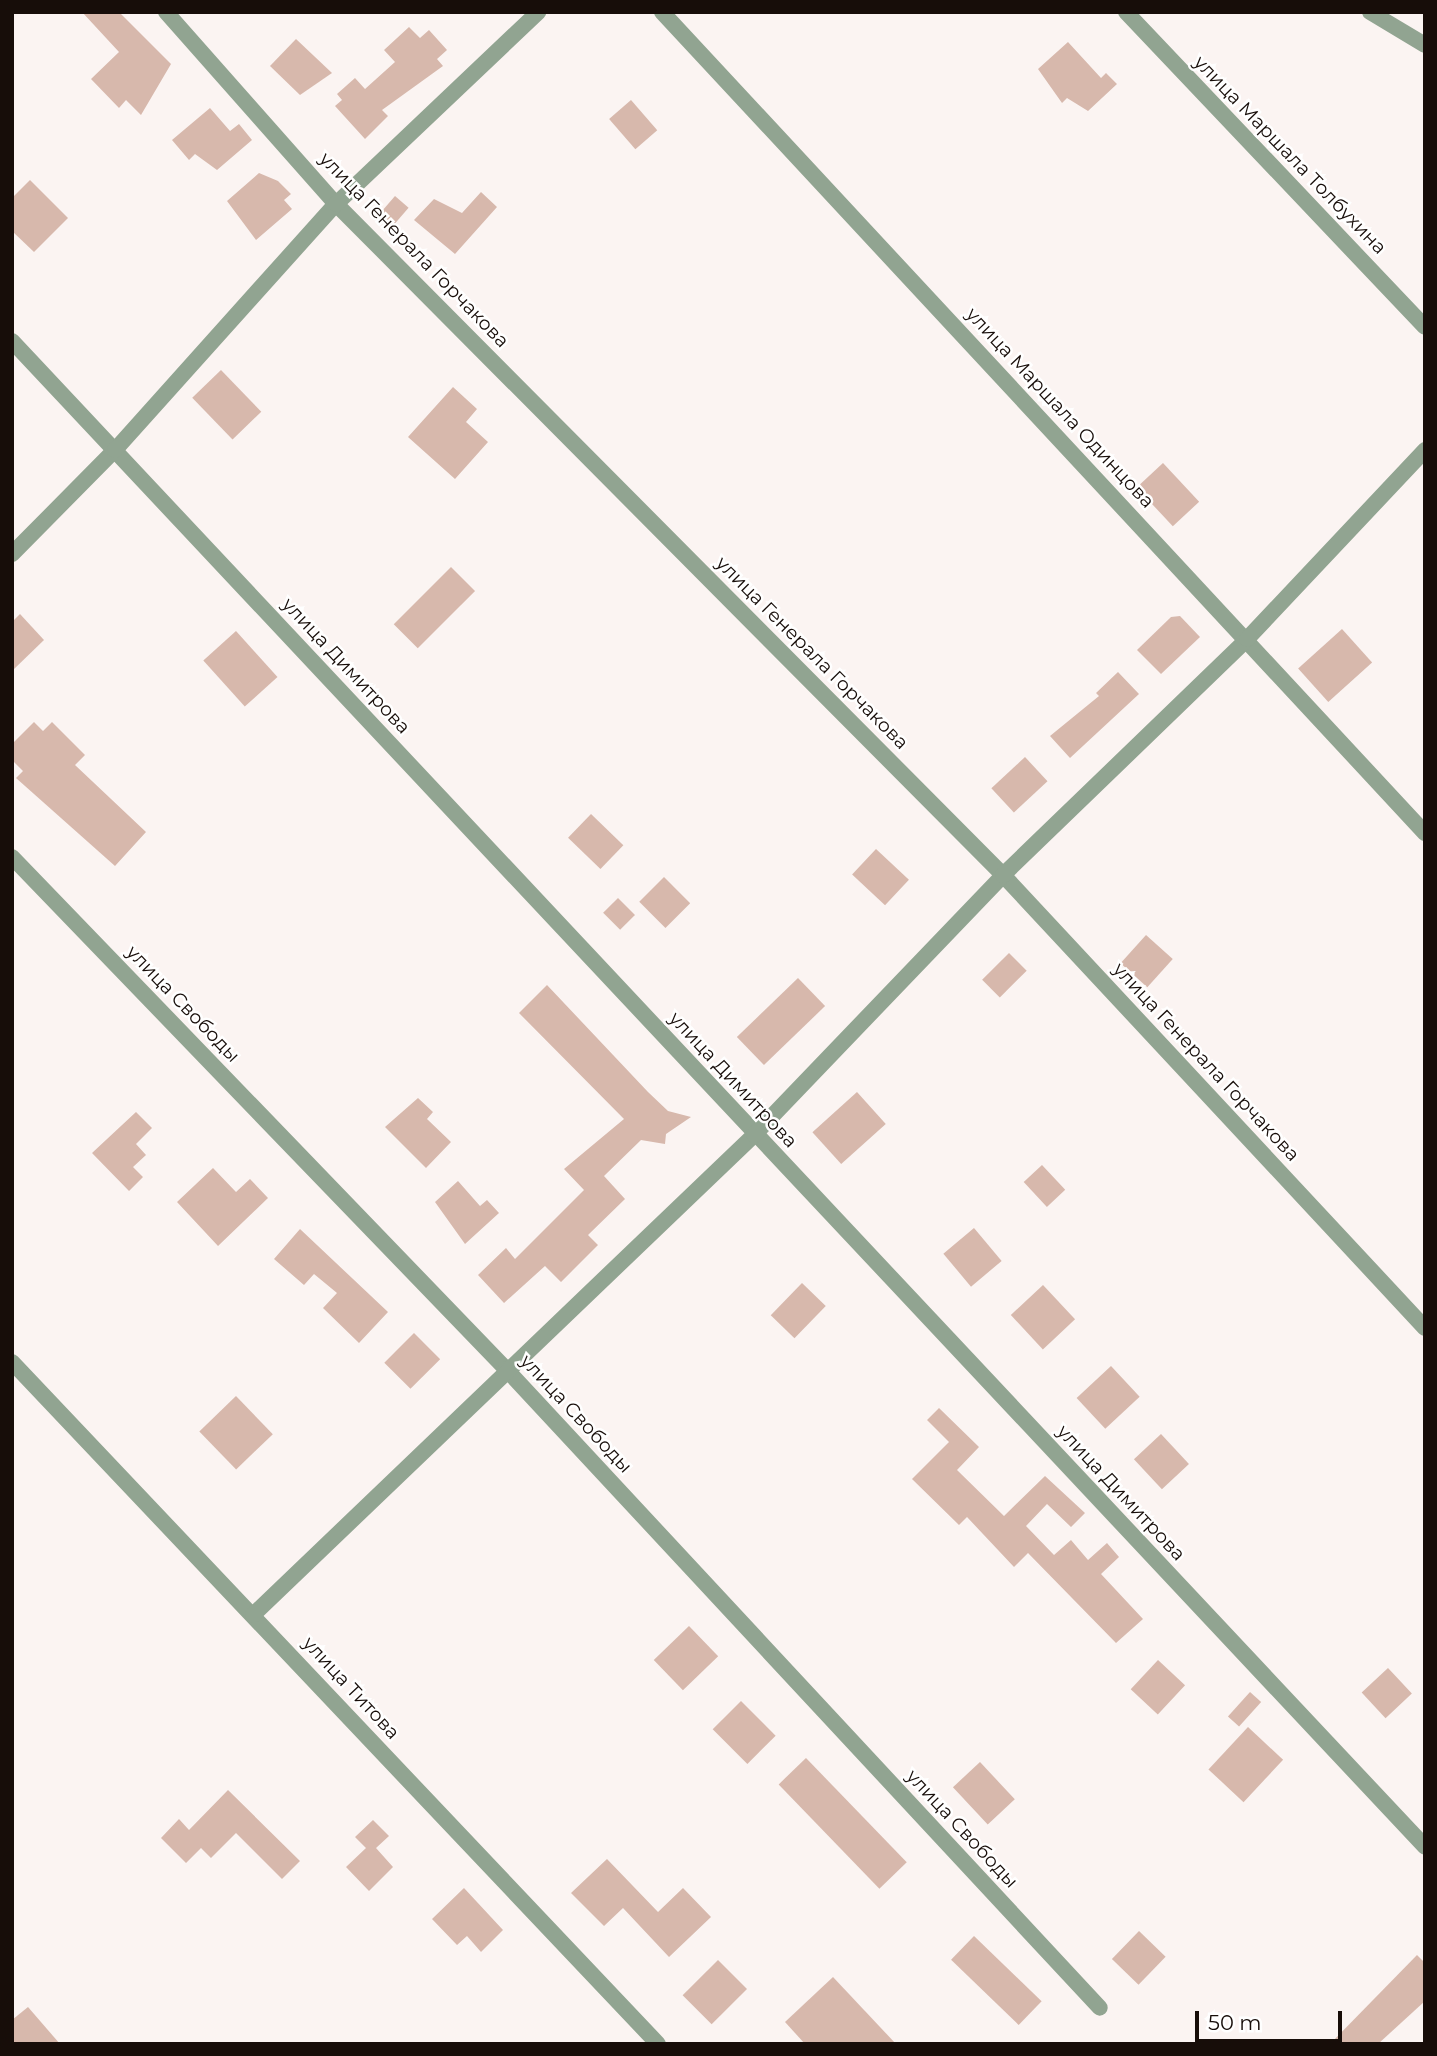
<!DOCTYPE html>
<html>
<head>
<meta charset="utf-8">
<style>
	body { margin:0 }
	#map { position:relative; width:1437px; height:2056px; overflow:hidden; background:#fbf4f2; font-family:Montserrat,sans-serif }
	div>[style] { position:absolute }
	.building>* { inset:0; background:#d7b8ac; transform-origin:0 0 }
	.street>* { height:16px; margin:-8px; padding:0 8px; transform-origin:8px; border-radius:8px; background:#91a491 }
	span { translate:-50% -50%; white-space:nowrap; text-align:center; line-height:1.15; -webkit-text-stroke:5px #fff; paint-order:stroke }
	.street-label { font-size:19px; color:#170d09 }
	.frame { position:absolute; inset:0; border:14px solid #170d09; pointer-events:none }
	.scale { position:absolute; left:1195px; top:2011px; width:147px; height:32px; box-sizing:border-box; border:4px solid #170d09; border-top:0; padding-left:9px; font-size:21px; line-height:24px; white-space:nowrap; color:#170d09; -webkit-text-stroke:5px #fff; paint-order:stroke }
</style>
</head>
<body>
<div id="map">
	<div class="building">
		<i style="clip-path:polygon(82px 12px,119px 12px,171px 64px,141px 115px,126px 100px,119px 108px,91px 79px,119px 52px)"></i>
		<i style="clip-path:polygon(409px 27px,420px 38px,429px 30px,447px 50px,437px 59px,443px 66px,382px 110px,388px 116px,365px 139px,335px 106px,342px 100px,337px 94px,355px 78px,365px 89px,395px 62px,384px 50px)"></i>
		<i style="clip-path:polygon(296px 39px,332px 73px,300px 95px,270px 66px)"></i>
		<i style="clip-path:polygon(1068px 42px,1101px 78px,1106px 73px,1117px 84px,1088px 111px,1067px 98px,1062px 103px,1038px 69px)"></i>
		<i style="left:631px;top:100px;width:40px;height:29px;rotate:49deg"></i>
		<i style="clip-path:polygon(210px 108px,230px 131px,239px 124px,252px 140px,217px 170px,195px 154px,189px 160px,172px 140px)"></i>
		<i style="clip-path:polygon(259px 173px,278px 181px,291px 194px,284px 200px,292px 209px,256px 240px,227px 201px)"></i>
		<i style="clip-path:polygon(30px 180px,68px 218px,34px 252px,12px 231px,12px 198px)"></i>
		<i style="clip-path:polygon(481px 192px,497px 207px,455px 254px,414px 220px,434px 199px,462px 213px)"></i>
		<i style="left:395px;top:196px;width:18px;height:27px;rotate:41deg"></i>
		<i style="left:221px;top:370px;width:58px;height:40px;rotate:46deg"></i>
		<i style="clip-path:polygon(453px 387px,477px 409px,466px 422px,488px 442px,455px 479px,408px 437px)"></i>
		<i style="left:1163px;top:463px;width:53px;height:36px;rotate:47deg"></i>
		<i style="left:451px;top:567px;width:34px;height:81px;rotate:45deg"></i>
		<i style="clip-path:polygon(20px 614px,44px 640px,12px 671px,12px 622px)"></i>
		<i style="clip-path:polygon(1180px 616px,1200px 637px,1161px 674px,1137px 650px,1171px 617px)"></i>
		<i style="left:1342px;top:629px;width:45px;height:59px;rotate:48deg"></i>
		<i style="left:236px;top:631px;width:62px;height:44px;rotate:48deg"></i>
		<i style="clip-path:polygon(1118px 672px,1139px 694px,1070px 758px,1050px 736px,1099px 696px,1096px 693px)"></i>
		<i style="clip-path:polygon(34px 722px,43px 731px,52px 722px,85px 755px,75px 765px,146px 832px,115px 866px,16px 778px,23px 771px,12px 760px,12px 744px)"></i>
		<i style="left:1025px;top:757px;width:33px;height:46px;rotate:47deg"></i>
		<i style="left:591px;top:814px;width:45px;height:33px;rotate:44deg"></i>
		<i style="left:876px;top:849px;width:45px;height:35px;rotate:43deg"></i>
		<i style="left:664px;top:877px;width:37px;height:35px;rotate:45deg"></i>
		<i style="left:618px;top:898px;width:24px;height:21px;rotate:45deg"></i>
		<i style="left:1146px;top:935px;width:36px;height:38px;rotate:42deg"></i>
		<i style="left:1009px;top:953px;width:25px;height:38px;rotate:45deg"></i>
		<i style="left:798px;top:978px;width:39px;height:85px;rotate:46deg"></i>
		<i style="clip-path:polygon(547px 985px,648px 1092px,668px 1111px,691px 1117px,666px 1134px,665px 1144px,641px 1140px,604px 1176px,625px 1199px,588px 1235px,598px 1245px,561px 1282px,545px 1266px,504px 1303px,478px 1275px,506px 1248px,515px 1259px,584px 1190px,564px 1169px,624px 1119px,519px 1013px)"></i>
		<i style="left:857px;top:1092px;width:43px;height:60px;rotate:48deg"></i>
		<i style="clip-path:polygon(418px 1098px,433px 1112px,427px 1119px,451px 1142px,426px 1168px,385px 1127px)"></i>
		<i style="clip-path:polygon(136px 1112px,152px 1128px,136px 1144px,146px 1155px,133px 1167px,143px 1177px,129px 1191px,92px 1153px)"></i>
		<i style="left:1042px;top:1165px;width:34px;height:25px;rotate:47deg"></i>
		<i style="clip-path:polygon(213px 1168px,236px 1192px,250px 1179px,268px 1198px,218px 1246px,177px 1202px)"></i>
		<i style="clip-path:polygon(458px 1181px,480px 1206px,487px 1200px,499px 1213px,465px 1244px,435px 1202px)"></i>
		<i style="left:974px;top:1228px;width:43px;height:40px;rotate:50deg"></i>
		<i style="clip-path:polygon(300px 1229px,388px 1312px,359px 1343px,323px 1308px,337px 1293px,314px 1274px,304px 1285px,274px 1259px)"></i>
		<i style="left:802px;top:1283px;width:33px;height:45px;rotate:44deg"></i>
		<i style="left:1043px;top:1285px;width:47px;height:44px;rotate:47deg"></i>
		<i style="left:414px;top:1333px;width:37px;height:42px;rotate:45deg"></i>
		<i style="left:1111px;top:1366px;width:42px;height:47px;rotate:47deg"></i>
		<i style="left:236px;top:1396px;width:53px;height:51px;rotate:46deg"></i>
		<i style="clip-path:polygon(939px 1408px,979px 1447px,957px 1470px,1004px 1516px,1045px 1476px,1085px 1513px,1071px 1527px,1047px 1504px,1026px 1526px,1054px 1555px,1071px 1540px,1088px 1560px,1107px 1543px,1119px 1557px,1101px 1574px,1143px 1619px,1116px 1643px,1028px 1553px,1014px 1567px,967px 1517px,959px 1525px,912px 1479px,949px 1442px,927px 1420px)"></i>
		<i style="left:1161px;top:1434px;width:41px;height:37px;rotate:47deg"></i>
		<i style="left:689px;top:1626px;width:42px;height:49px;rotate:46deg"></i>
		<i style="left:1158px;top:1660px;width:37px;height:40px;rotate:43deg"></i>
		<i style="left:1388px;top:1668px;width:35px;height:36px;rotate:47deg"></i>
		<i style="left:1250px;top:1692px;width:15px;height:33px;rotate:42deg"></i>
		<i style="left:741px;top:1701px;width:49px;height:40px;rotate:45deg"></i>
		<i style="left:1248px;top:1727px;width:48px;height:58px;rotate:43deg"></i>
		<i style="left:806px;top:1758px;width:145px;height:38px;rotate:46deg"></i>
		<i style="left:980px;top:1762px;width:51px;height:37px;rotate:47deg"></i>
		<i style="clip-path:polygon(228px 1790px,300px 1861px,282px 1879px,236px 1833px,211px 1858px,201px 1848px,186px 1863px,161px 1838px,179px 1819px,189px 1830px)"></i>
		<i style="clip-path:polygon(373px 1820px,389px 1836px,376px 1848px,393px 1867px,369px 1891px,346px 1867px,366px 1848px,355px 1837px)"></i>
		<i style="clip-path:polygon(607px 1859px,658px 1912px,683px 1888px,711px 1917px,669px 1957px,623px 1908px,604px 1926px,571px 1893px)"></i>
		<i style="clip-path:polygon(464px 1888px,503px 1930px,481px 1952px,467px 1936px,457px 1945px,432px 1919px)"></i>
		<i style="left:1139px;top:1931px;width:37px;height:39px;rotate:44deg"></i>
		<i style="left:974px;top:1936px;width:94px;height:33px;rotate:44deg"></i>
		<i style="clip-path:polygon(1417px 1955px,1425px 1963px,1425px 2001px,1378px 2044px,1330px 2044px)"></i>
		<i style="left:718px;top:1960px;width:41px;height:50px;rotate:45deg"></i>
		<i style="clip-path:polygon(833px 1977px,896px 2044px,805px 2044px,785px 2022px)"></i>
		<i style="clip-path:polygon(28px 2007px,60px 2044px,12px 2044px,12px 2020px)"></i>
	</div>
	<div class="street">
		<i style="left:166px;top:12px;width:256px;rotate:48.5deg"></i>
		<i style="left:336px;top:204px;width:946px;rotate:45.17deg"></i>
		<i style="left:1003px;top:875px;width:619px;rotate:47.03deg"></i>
		<i style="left:662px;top:12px;width:1121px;rotate:47.1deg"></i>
		<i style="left:1126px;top:12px;width:434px;rotate:46.5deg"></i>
		<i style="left:1370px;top:12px;width:64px;rotate:31deg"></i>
		<i style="left:12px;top:341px;width:2065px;rotate:46.82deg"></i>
		<i style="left:12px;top:554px;width:146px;rotate:-45.3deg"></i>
		<i style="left:115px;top:450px;width:331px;rotate:-48.1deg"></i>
		<i style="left:336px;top:204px;width:279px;rotate:-43.5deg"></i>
		<i style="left:12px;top:857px;width:711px;rotate:46.03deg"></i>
		<i style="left:506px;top:1369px;width:872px;rotate:47.09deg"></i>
		<i style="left:12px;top:1362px;width:939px;rotate:46.55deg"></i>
		<i style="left:253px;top:1615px;width:694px;rotate:-43.77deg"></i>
		<i style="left:754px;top:1135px;width:360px;rotate:-46.2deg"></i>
		<i style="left:1003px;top:875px;width:339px;rotate:-44deg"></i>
		<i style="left:1247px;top:639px;width:260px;rotate:-46.7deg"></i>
	</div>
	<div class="street-label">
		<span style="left:1290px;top:155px;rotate:46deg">улица Маршала Толбухина</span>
		<span style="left:414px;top:250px;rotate:46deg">улица Генерала Горчакова</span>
		<span style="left:1060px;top:408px;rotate:47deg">улица Маршала Одинцова</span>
		<span style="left:812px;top:653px;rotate:45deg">улица Генерала Горчакова</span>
		<span style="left:346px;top:666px;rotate:47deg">улица Димитрова</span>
		<span style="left:183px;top:1004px;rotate:46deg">улица Свободы</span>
		<span style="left:1206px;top:1062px;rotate:47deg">улица Генерала Горчакова</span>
		<span style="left:733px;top:1080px;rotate:47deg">улица Димитрова</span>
		<span style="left:576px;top:1414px;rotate:47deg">улица Свободы</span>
		<span style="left:1121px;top:1493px;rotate:47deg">улица Димитрова</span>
		<span style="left:351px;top:1688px;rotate:47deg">улица Титова</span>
		<span style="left:962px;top:1829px;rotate:47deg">улица Свободы</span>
	</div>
	<div class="frame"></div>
	<div class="scale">50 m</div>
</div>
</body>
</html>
